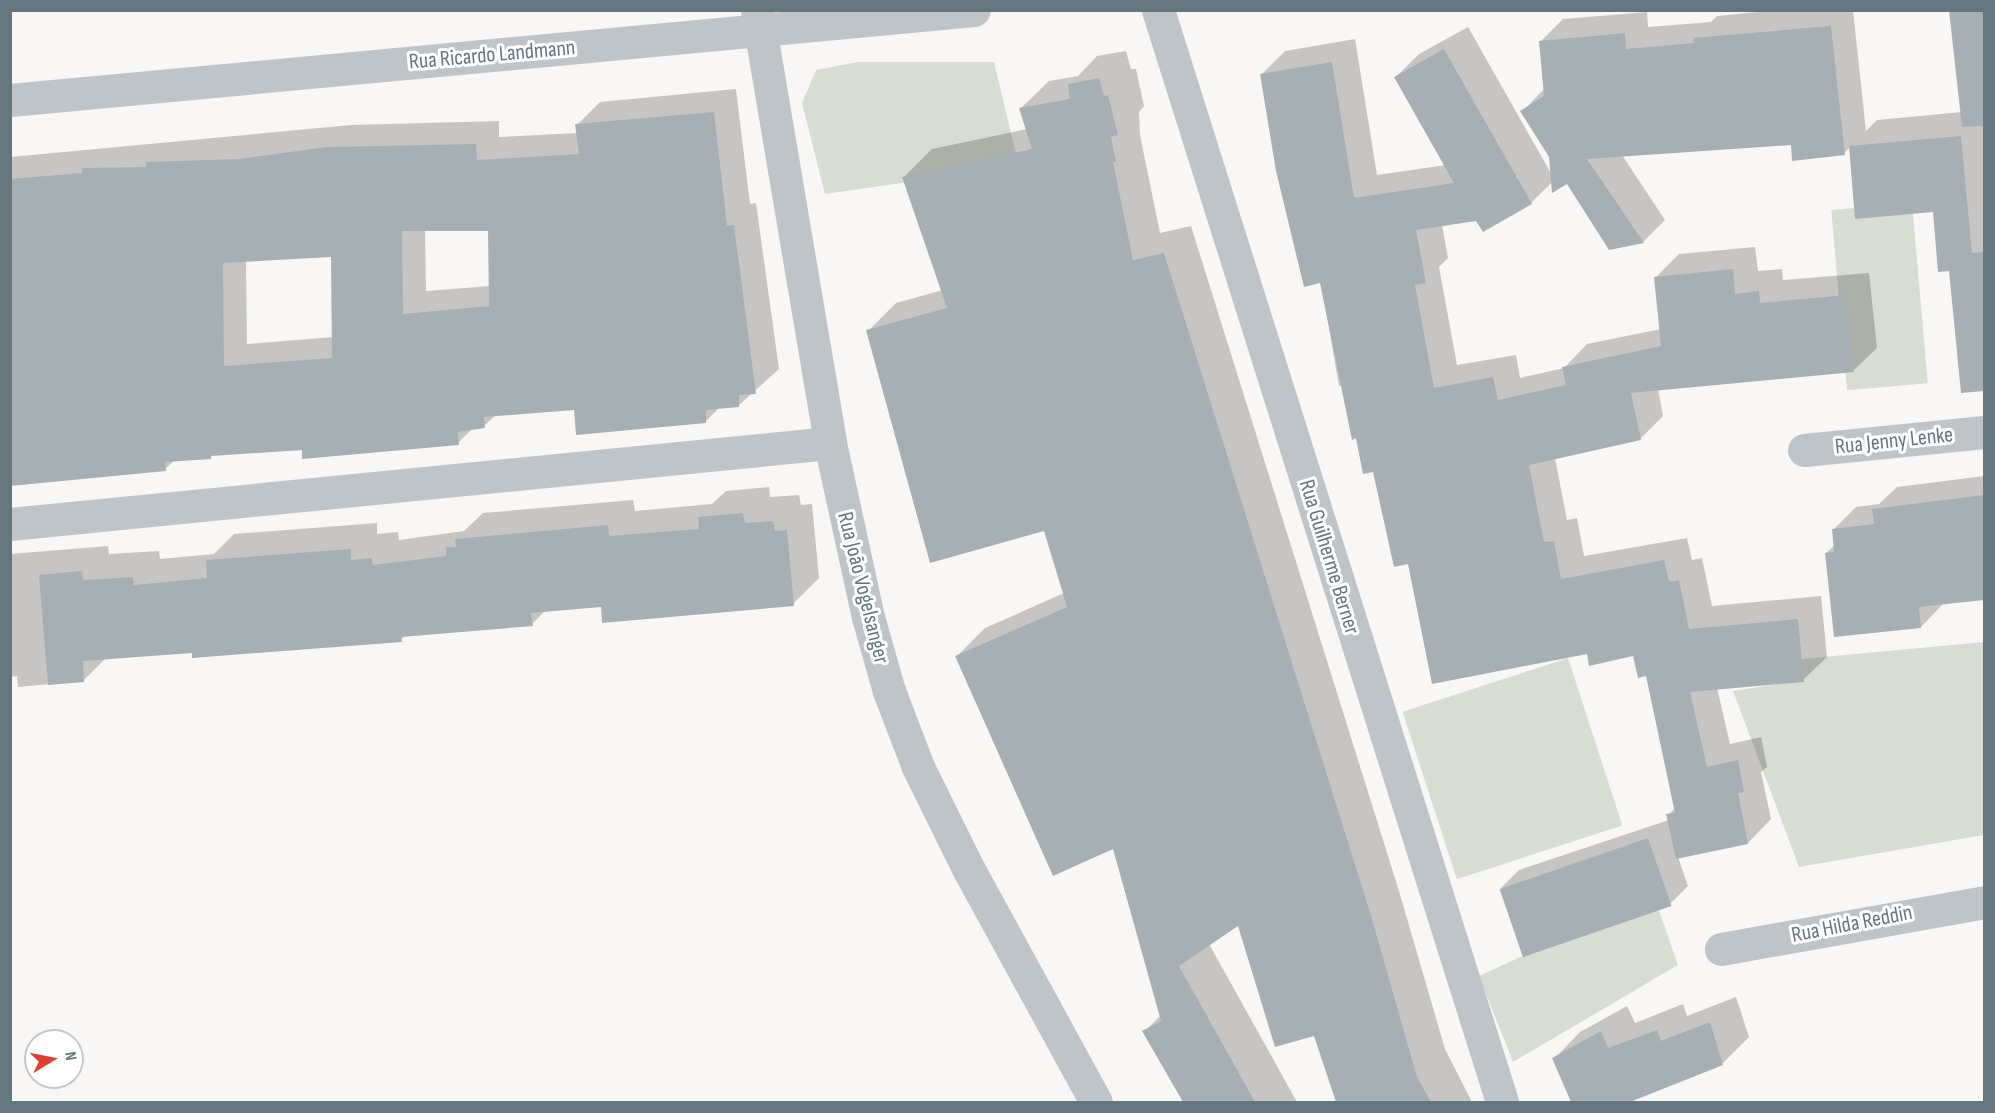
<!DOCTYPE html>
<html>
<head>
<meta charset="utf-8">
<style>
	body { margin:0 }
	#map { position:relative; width:1995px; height:1113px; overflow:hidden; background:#f8f7f5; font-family:"Sofia Sans Condensed",sans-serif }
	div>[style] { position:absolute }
	.green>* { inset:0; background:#d8ddd4; transform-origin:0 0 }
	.shadow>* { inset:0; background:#0003 }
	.building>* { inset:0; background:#a6b0b4; transform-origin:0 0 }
	.street>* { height:33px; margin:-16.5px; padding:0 16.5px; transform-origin:16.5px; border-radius:16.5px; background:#bec4c7 }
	span { translate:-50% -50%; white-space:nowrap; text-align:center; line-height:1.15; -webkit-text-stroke:6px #fff; paint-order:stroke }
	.street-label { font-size:22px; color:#64777f }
	.frame { position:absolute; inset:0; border:12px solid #64777f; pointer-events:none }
	.north { position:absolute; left:24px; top:1029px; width:60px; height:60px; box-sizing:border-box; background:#fff; border:2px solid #c1c9cc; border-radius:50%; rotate:80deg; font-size:16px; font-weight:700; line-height:24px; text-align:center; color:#64777f }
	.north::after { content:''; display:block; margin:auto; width:21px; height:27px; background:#de402f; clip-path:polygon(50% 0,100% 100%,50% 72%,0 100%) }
</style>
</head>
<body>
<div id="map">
	<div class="green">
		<i style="clip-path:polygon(858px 62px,994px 62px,1019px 166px,825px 194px,802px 103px,816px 70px)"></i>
		<i style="left:1912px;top:203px;width:181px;height:81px;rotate:85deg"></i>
		<i style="clip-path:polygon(1984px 642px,1984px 835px,1799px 867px,1733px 691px,1792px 682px,1790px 660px)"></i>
		<i style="left:1568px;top:658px;width:176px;height:174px;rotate:72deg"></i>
		<i style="clip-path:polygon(1654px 896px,1678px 965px,1513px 1062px,1479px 976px)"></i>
	</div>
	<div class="shadow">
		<i style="clip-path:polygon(1778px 10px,1853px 10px,1866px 131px,1877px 120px,1962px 112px,1950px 10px,1984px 10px,1984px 365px,1960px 368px,1950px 269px,1934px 211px,1850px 147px,1844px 153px,1792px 143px,1622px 155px,1665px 220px,1643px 242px,1567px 182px,1552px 182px,1531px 203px,1483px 230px,1477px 220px,1442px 225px,1448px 258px,1439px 267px,1457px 365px,1516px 355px,1520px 378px,1564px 368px,1587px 344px,1661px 329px,1656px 277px,1679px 254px,1755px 247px,1758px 271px,1782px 269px,1783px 280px,1869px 273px,1877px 348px,1853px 371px,1658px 389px,1663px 416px,1640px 439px,1555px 458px,1567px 520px,1577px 518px,1584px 556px,1687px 538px,1692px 560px,1702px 558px,1712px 606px,1821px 596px,1827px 657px,1803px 680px,1717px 688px,1730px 744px,1761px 737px,1767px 767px,1761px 772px,1771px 819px,1748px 843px,1678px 857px,1688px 886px,1670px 904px,1501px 888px,1519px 870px,1669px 820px,1668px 815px,1676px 807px,1647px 674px,1634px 655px,1588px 652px,1409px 562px,1374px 471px,1364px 473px,1344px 386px,1339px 386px,1321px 281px,1262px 74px,1285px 51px,1355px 39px,1377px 175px,1446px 165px,1396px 77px,1419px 54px,1468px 27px,1552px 175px,1550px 156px,1522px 112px,1544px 89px,1540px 42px,1563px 19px,1647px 12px,1648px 27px,1711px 22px,1717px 16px)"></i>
		<i style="clip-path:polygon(1126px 51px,1131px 69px,1136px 69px,1144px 106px,1139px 112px,1140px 135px,1160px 233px,1191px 226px,1399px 891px,1445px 1049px,1472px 1102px,1338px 1102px,1315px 1034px,1239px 923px,1209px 944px,1297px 1102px,1187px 1102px,1144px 1032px,1161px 1015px,1114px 847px,957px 656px,985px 628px,1064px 593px,1045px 529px,868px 331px,896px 303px,943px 290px,904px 177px,932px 149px,1027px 129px,1021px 108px,1049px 81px,1078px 76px,1097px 56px)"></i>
		<i style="clip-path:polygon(evenodd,736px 89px,750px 204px,756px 203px,779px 369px,738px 406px,719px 408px,705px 422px,575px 409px,496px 415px,484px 426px,473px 428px,458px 443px,214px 454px,175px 460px,165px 469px,10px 484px,10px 157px,351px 125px,499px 121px,499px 137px,578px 133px,577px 125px,600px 102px,736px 89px,489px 229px,490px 286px,426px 291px,425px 230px,489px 229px,736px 89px,332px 256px,333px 337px,247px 344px,246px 260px,332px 256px)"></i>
		<i style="clip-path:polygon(1984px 476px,1984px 598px,1944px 603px,1921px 627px,1826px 553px,1835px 545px,1833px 530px,1856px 507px,1879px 504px,1897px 487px)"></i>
		<i style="clip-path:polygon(769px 487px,770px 497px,799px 495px,801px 505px,812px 504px,819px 578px,793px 604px,603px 606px,546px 610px,532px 624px,406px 635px,401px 640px,106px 658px,83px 681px,18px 687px,17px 676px,10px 677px,10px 554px,108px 546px,109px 554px,159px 551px,160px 559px,214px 554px,234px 534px,377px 523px,377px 534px,398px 532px,399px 540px,464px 531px,483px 513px,633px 500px,635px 511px,712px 504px,726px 491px)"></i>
		<i style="clip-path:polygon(1736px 997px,1749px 1037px,1723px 1063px,1626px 1102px,1572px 1102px,1554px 1059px,1580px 1032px,1627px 1006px,1635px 1023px,1683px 1004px,1687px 1016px)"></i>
	</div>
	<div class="building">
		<i style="clip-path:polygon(1949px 10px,1984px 10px,1984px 126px,1962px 127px)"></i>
		<i style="clip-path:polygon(1831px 26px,1845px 155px,1792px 161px,1791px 145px,1587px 159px,1644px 243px,1609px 250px,1567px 184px,1552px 193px,1549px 157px,1520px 111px,1544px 96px,1539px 41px,1625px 33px,1626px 49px,1694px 43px,1693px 38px)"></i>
		<i style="clip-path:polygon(1444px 49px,1532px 204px,1483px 232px,1476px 221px,1416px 230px,1426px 283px,1415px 285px,1434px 388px,1493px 377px,1498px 400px,1566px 385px,1562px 367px,1661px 346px,1654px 277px,1733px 269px,1735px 294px,1759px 291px,1760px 303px,1847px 295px,1854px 372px,1631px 393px,1641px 440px,1529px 465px,1544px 542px,1554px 541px,1561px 579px,1664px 560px,1669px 582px,1679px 580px,1689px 629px,1798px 619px,1804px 682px,1690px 692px,1707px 767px,1738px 760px,1744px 792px,1738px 793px,1748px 844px,1676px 859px,1666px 814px,1675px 813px,1646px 676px,1638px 678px,1633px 656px,1589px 666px,1587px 654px,1432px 684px,1408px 564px,1394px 567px,1373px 472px,1363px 474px,1356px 438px,1352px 440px,1320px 283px,1304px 287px,1276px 171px,1260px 74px,1332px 62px,1354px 198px,1454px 183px,1394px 77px)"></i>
		<i style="clip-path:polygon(1099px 78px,1104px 96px,1108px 95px,1118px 135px,1111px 137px,1116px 162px,1113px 162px,1133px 260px,1164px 253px,1372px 919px,1417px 1077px,1431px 1102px,1336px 1102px,1314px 1036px,1275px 1047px,1238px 926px,1179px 966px,1255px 1102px,1183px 1102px,1142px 1031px,1161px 1021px,1113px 849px,1053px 876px,955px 656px,1067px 607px,1044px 531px,930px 563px,866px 330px,947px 308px,902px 177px,1032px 149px,1019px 108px,1070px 99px,1068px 84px)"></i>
		<i style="clip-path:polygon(evenodd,714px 112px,727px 226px,734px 225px,756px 394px,739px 395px,739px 407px,706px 410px,706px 423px,576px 435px,574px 410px,484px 417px,485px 428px,458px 432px,459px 445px,302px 459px,302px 450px,211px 456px,211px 459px,165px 462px,166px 471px,10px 486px,10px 179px,82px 173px,82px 168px,146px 167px,146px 162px,239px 159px,327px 147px,476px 144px,477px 160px,579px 154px,575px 124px,714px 112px,402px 231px,488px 231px,489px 306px,403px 314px,402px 231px,714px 112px,331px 257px,332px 358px,224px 366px,223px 263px,331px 257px)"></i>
		<i style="clip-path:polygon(1961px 136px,1972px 253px,1984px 252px,1984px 391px,1961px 393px,1949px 271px,1938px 272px,1933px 212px,1855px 219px,1849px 146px)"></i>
		<i style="clip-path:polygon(1984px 495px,1984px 600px,1919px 607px,1921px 628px,1834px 637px,1825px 553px,1834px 552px,1832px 529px,1874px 524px,1872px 509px)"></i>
		<i style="clip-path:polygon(743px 513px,745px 523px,773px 521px,775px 531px,787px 530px,794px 606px,602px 623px,601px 607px,531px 613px,533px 626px,401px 637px,402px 642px,192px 658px,192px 653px,83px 661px,84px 682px,48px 685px,39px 575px,82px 571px,83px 580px,133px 577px,134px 585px,207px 578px,206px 560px,351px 549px,351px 560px,372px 558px,373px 565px,446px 556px,446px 547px,456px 547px,455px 539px,608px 525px,609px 536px,699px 529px,698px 517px)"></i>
		<i style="left:1648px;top:838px;width:72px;height:157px;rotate:71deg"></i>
		<i style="clip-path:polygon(1710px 1022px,1723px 1065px,1630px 1102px,1571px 1102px,1552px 1058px,1601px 1031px,1608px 1048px,1657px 1030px,1661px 1041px)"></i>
	</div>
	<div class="street">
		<i style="left:757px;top:10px;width:439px;rotate:80.4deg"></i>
		<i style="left:830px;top:443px;width:178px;rotate:77.7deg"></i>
		<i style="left:868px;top:617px;width:77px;rotate:74.2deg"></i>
		<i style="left:889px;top:691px;width:81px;rotate:69.1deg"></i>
		<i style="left:918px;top:767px;width:115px;rotate:63.7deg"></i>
		<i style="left:969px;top:870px;width:264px;rotate:61.3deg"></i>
		<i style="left:1158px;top:10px;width:1145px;rotate:72.51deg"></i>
		<i style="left:10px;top:100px;width:968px;rotate:-5.33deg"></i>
		<i style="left:1804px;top:450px;width:181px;rotate:-5.7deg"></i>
		<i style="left:10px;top:524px;width:824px;rotate:-5.64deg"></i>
		<i style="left:1721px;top:949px;width:267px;rotate:-10.1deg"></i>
	</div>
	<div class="street-label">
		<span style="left:492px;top:55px;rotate:-5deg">Rua Ricardo Landmann</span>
		<span style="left:1894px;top:441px;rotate:-6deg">Rua Jenny Lenke</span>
		<span style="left:1329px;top:557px;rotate:73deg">Rua Guilherme Berner</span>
		<span style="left:863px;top:588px;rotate:76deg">Rua João Vogelsanger</span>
		<span style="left:1852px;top:924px;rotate:-11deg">Rua Hilda Reddin</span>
	</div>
	<div class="frame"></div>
	<div class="north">N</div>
</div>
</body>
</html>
